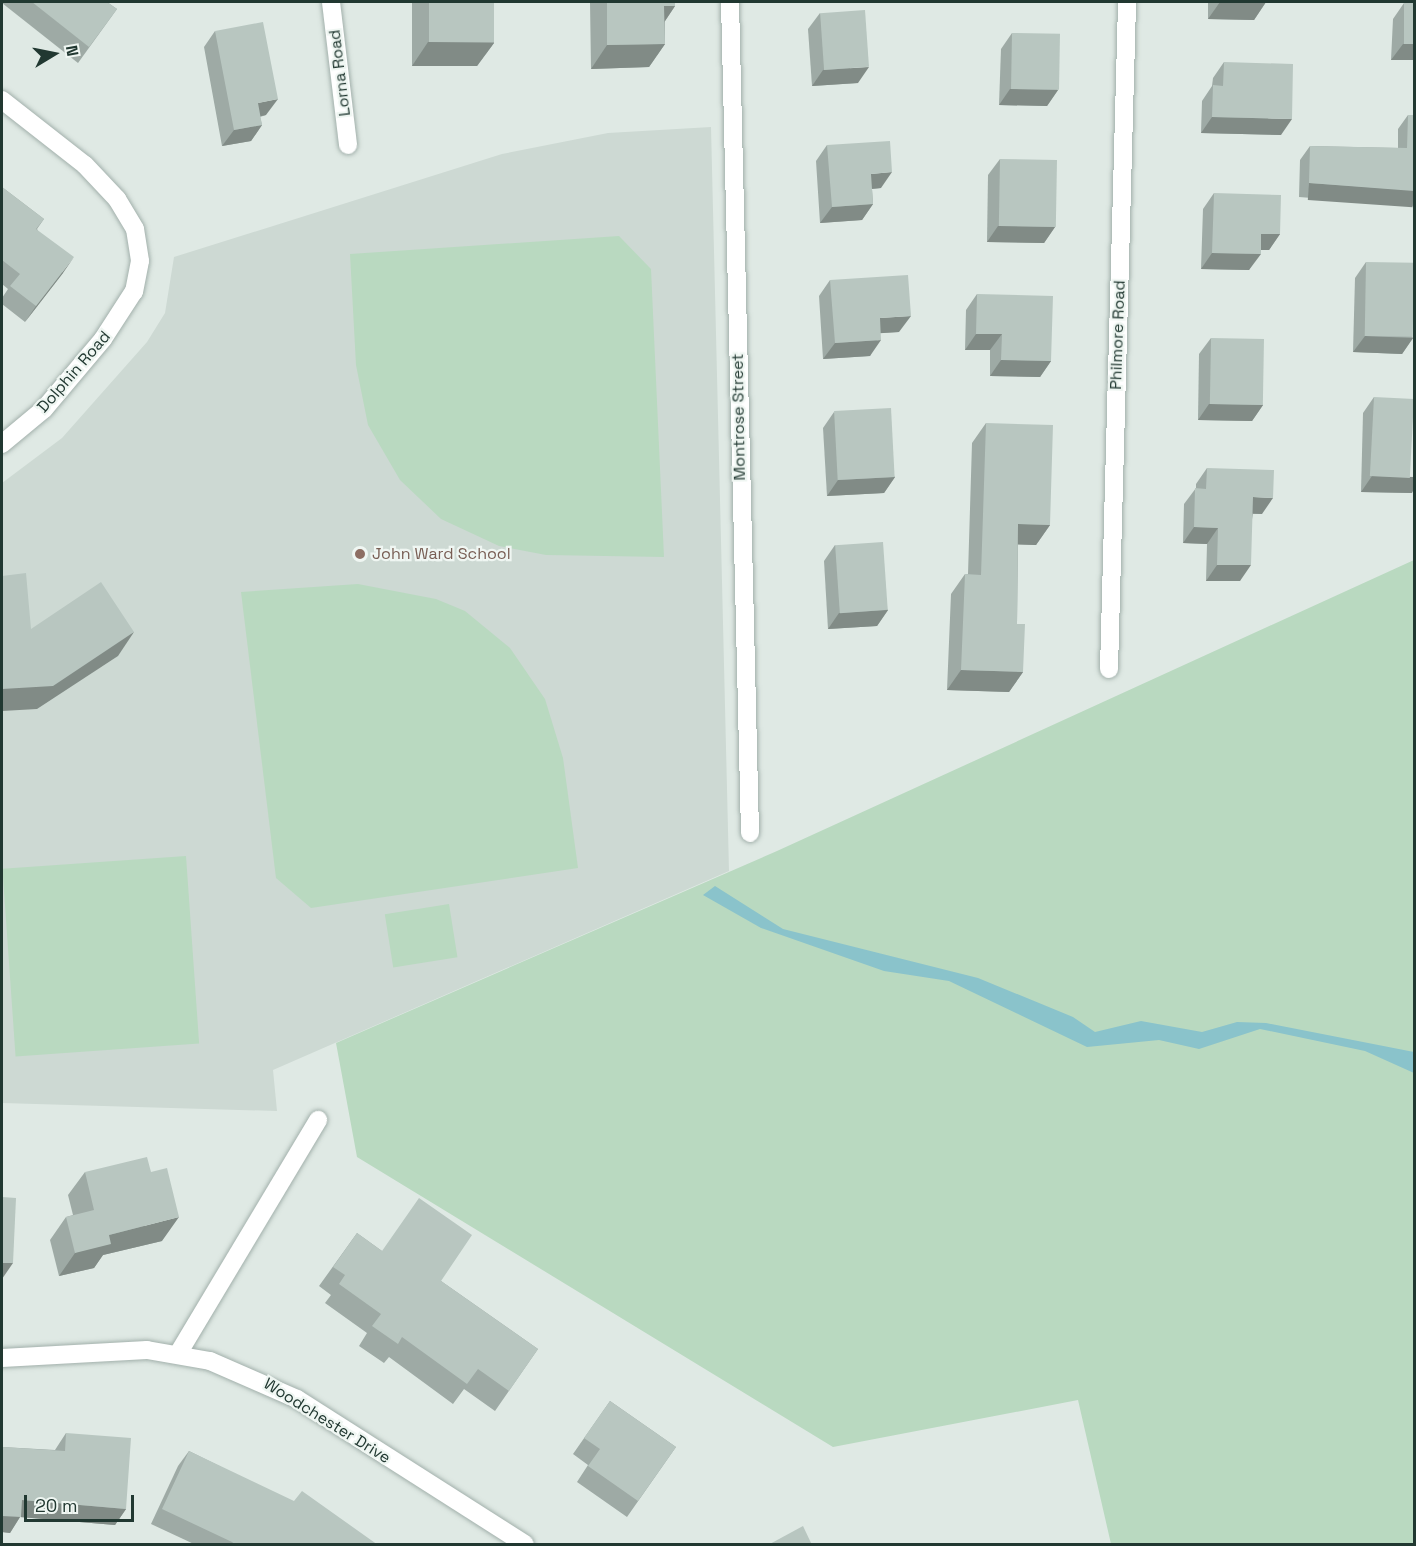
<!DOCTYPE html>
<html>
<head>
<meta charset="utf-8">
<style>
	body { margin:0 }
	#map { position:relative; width:1416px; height:1546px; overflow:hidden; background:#dfe9e4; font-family:"Space Grotesk",sans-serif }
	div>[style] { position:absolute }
	.built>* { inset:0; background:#cdd9d3 }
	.green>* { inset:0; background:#b9d9c0; transform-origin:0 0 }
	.water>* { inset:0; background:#8ac3cb }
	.roads { filter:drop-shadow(0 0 2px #a2b0ab) drop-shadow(0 0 2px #a2b0ab) }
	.minor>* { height:18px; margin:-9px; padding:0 9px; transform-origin:9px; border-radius:9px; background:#fff }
	.wall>* { inset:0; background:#9eaaa5 }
	.shaded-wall>* { inset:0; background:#818b86; transform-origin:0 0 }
	.building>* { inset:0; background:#b8c6c0; transform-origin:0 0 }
	.dots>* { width:16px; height:16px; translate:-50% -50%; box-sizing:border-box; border:3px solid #eff6f2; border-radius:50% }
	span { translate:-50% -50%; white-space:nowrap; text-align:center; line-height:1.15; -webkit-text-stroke:4.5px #eff6f2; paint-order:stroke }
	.street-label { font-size:16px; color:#213831 }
	.education-label { font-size:16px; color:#785e54 }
	.left { translate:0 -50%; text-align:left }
	.frame { position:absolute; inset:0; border:3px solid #213831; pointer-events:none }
	.north { position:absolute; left:24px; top:24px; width:60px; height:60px; -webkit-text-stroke:4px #eff6f2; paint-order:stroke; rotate:80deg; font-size:16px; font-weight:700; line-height:24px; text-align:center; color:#213831 }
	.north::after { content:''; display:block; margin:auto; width:21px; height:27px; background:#213831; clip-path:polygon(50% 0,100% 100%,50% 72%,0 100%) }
	.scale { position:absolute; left:24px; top:1495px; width:110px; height:27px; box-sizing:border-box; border:3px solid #213831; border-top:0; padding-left:8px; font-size:18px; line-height:21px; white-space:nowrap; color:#213831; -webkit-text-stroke:4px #eff6f2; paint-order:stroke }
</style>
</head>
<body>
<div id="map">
	<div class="built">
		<i style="clip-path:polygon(711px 127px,729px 871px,273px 1070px,277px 1111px,2px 1103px,2px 483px,62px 438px,147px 342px,165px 313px,174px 257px,502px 154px,608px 133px)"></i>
	</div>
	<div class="green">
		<i style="clip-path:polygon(619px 236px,651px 269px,664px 557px,546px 555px,499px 546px,441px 519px,400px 480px,368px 425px,356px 365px,350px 254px)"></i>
		<i style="clip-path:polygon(1414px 560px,1414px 1544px,1111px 1544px,1078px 1400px,833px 1447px,357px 1157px,336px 1043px,777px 851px)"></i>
		<i style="clip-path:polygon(358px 584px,436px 599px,465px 611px,510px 648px,545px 699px,563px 758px,578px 868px,311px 908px,276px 878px,241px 592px)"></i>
		<i style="left:186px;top:856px;width:188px;height:184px;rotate:86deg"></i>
		<i style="left:449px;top:904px;width:54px;height:65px;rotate:81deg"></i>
	</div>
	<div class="water">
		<i style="clip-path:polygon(715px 886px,783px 929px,978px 978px,1073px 1017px,1095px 1032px,1141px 1021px,1202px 1032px,1237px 1022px,1266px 1023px,1414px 1052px,1414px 1073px,1365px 1051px,1260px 1029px,1199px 1049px,1159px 1040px,1087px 1047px,949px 981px,884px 971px,761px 928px,703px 895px)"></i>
	</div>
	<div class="roads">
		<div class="minor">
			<i style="left:331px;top:2px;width:144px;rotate:83.2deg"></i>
			<i style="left:730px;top:2px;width:831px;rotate:88.62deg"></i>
			<i style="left:2px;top:100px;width:105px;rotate:38.1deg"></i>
			<i style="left:85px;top:165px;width:47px;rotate:46.7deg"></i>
			<i style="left:117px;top:199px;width:35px;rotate:59deg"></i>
			<i style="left:135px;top:229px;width:32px;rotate:81deg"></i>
			<i style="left:140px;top:261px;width:31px;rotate:101deg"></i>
			<i style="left:134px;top:291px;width:57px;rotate:122.9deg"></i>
			<i style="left:103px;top:339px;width:92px;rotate:130.1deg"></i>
			<i style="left:44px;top:409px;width:55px;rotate:140.2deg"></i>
			<i style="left:1109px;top:669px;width:667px;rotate:-88.45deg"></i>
			<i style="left:178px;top:1354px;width:273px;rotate:-59.1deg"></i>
			<i style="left:2px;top:1358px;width:145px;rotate:-3.2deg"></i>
			<i style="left:147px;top:1350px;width:64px;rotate:9.9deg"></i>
			<i style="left:210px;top:1361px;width:95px;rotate:23.6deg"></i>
			<i style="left:297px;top:1399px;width:270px;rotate:32.5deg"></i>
		</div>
	</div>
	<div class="wall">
		<i style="clip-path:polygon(2px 2px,107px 2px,117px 9px,78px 63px,2px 3px)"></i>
		<i style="clip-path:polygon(412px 2px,494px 2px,494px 43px,477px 66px,412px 66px)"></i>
		<i style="clip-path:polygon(590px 2px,675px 2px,675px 6px,665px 21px,665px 44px,649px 67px,591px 69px)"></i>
		<i style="clip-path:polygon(1208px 2px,1266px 2px,1254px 20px,1208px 19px)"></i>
		<i style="clip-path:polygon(1412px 2px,1414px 2px,1414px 60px,1391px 60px,1393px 19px,1404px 3px,1412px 3px)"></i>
		<i style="clip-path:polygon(820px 13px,858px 83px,812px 86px,808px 29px)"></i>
		<i style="clip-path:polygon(215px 31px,266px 115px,260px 117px,262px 125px,251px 141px,222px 146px,204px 47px)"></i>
		<i style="clip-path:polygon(1012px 33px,1058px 90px,1047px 106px,999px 105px,1001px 49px)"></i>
		<i style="clip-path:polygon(1224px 62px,1281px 135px,1201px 133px,1202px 101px,1212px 86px,1213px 78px)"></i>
		<i style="clip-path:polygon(1408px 115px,1414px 115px,1414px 206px,1299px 197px,1300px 160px,1310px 146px,1398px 148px,1398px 129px)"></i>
		<i style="clip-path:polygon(827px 145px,881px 188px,872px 189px,873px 204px,862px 220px,820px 223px,816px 161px)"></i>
		<i style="clip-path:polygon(1000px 159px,1055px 227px,1044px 243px,987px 242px,988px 175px)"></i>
		<i style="clip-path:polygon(2px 187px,44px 219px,37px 229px,63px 273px,25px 322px,2px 304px,2px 298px,8px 289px,2px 284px)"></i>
		<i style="clip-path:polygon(1214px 193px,1280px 234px,1269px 250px,1261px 250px,1249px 270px,1201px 269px,1203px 209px)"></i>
		<i style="clip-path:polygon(1366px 262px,1413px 338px,1402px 354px,1353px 352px,1355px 278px)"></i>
		<i style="clip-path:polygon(830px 280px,899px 332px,880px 333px,870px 356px,823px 359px,819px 296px)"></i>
		<i style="clip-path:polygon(977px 294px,1051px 361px,1040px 377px,990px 376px,990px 350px,965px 350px,966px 310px)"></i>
		<i style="clip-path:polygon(1211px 338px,1263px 405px,1252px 421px,1198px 420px,1199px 354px)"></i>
		<i style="clip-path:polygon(1374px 397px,1412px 493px,1361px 492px,1363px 413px)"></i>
		<i style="clip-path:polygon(834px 412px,895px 477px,884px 493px,827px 496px,823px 428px)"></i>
		<i style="clip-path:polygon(986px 423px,1050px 525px,1036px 545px,1018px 544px,1017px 624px,1023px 672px,1009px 692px,947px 690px,951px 594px,965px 574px,968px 574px,972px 443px)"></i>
		<i style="clip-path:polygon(1207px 468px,1262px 514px,1253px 514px,1240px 581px,1206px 581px,1207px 544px,1183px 543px,1184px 504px,1196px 488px,1196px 484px)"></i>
		<i style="clip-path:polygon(835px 545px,888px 610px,877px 626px,828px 629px,824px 561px)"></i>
		<i style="clip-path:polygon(85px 1172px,162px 1241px,103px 1255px,94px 1268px,59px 1276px,50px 1240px,66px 1217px,73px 1215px,68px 1195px)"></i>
		<i style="clip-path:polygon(357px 1233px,382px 1251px,441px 1281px,538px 1349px,495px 1411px,464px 1389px,453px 1404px,389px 1357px,384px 1363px,359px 1346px,367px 1333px,325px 1303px,331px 1295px,319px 1286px)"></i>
		<i style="clip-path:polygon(610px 1401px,676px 1447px,627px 1517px,577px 1482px,588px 1465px,573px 1454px)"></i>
		<i style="clip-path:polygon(66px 1433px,126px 1509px,115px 1525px,20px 1517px,10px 1533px,2px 1532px,2px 1447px,55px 1450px)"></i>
		<i style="clip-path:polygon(189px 1451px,378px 1545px,196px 1545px,151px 1524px,178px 1466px)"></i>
	</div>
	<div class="shaded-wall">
		<i style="clip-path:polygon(1220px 2px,1266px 2px,1254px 20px,1208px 19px)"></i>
		<i style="clip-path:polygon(664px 6px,675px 6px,659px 30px)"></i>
		<i style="clip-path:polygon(428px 42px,494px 43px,477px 66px,412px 66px)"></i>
		<i style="clip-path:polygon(665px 44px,649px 67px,591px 69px,607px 45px)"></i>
		<i style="clip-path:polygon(1403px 44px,1414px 44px,1414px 60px,1391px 60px)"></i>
		<i style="clip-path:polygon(869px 67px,858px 83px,812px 86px,823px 70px)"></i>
		<i style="clip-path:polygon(1010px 89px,1058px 90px,1047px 106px,999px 105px)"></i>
		<i style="clip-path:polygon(278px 99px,266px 115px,247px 119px,258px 103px)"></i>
		<i style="clip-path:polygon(1212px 117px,1292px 119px,1281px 135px,1201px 133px)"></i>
		<i style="clip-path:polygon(262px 125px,251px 141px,222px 146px,234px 130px)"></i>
		<i style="clip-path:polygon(892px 172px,881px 188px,860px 190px,871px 174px)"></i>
		<i style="left:1309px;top:183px;width:105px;height:17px;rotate:4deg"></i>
		<i style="clip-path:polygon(873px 204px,862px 220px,820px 223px,832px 207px)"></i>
		<i style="clip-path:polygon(998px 226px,1055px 227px,1044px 243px,987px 242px)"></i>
		<i style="clip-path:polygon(1261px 234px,1280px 234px,1269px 250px,1250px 250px)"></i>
		<i style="clip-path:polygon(1212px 253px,1261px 254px,1249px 270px,1201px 269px)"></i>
		<i style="clip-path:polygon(74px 257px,63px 273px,25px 322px,36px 306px)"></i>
		<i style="clip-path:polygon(911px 316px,899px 332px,868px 334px,880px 318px)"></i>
		<i style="clip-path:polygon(976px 334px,1002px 334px,990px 350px,965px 350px)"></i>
		<i style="clip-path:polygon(1365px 336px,1413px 338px,1402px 354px,1353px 352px)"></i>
		<i style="clip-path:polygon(881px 340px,870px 356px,823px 359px,835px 343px)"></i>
		<i style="clip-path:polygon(1001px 360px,1051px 361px,1040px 377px,990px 376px)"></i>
		<i style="clip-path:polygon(1209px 404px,1263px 405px,1252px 421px,1198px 420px)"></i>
		<i style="clip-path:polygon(1372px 476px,1414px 477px,1414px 489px,1412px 493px,1361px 492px)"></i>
		<i style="clip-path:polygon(895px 477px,884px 493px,827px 496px,838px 480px)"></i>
		<i style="clip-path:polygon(1253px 497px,1273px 498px,1262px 514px,1242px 513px)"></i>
		<i style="clip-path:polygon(1018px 524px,1050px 525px,1036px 545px,1004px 544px)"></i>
		<i style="clip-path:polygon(1194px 527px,1218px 528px,1207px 544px,1183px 543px)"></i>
		<i style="clip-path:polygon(1217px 565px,1251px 565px,1240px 581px,1206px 581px)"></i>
		<i style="clip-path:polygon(888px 610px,877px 626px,828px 629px,839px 613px)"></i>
		<i style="clip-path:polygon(134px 632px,118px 656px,37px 709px,2px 711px,2px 689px)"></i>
		<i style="clip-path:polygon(961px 670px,1023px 672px,1009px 692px,947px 690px)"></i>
		<i style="clip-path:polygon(179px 1217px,162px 1241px,103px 1255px,94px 1268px,59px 1276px,75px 1253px,109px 1235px)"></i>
		<i style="clip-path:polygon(2px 1263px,13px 1263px,2px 1279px)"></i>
		<i style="clip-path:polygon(22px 1500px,126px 1509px,115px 1525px,20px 1517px,10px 1533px,2px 1532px,2px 1516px)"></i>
	</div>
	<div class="building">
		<i style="clip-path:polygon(32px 2px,107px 2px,117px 9px,89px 47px)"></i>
		<i style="left:429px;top:2px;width:65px;height:40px"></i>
		<i style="clip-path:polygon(607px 2px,675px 2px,675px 6px,664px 6px,665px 44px,607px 45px)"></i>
		<i style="left:1404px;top:3px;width:10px;height:41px"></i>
		<i style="left:865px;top:10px;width:57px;height:45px;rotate:86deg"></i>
		<i style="clip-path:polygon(263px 22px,278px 99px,258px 103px,262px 125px,234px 130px,215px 31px)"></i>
		<i style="left:1012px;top:33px;width:48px;height:56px;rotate:1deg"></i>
		<i style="clip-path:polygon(1224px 62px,1293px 64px,1292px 119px,1212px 117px,1213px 85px,1223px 86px)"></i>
		<i style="clip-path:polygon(1408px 115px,1414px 115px,1414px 191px,1309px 183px,1310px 146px,1407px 148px)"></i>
		<i style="clip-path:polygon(890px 141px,892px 172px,871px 174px,873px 204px,832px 207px,827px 145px)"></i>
		<i style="left:1000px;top:159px;width:57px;height:67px;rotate:1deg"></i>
		<i style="clip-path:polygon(2px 187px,44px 219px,36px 229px,74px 257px,36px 306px,10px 286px,20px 274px,2px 260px)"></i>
		<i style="clip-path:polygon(1214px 193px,1281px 195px,1280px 234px,1261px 234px,1261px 254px,1212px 253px)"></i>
		<i style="left:1366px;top:262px;width:48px;height:74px;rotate:1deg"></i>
		<i style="clip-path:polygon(908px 275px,911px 316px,880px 318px,881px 340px,835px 343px,830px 280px)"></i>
		<i style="clip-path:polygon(977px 294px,1053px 296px,1051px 361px,1001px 360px,1002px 334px,976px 334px)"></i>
		<i style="left:1211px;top:338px;width:53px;height:66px;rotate:1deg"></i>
		<i style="left:1374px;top:397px;width:40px;height:79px;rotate:3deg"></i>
		<i style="left:891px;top:408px;width:69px;height:57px;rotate:87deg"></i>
		<i style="clip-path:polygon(986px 423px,1053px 425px,1050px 525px,1018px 524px,1017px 624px,1025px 624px,1023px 672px,961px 670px,965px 574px,981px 575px)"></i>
		<i style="clip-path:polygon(1207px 468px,1274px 470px,1273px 498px,1253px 497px,1251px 565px,1217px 565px,1218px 528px,1194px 527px,1195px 488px,1206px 489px)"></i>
		<i style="left:883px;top:542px;width:68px;height:48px;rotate:86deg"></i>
		<i style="clip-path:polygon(26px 573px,31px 629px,101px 582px,134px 632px,53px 686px,2px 689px,2px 576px)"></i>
		<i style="clip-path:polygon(147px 1157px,151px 1172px,167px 1168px,179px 1217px,109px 1235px,111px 1244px,75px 1253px,66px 1217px,94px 1210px,85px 1172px)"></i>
		<i style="clip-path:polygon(2px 1197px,16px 1198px,13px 1263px,2px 1263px)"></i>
		<i style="clip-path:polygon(419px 1198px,472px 1235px,441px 1281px,538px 1349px,509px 1391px,478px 1369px,467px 1384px,402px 1337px,398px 1344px,372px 1326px,381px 1314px,339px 1284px,345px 1275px,333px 1267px,357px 1233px,382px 1251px)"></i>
		<i style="clip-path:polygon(610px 1401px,676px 1447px,638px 1501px,588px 1466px,600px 1449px,584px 1438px)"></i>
		<i style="clip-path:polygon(66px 1433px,131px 1438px,126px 1509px,22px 1500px,21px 1517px,2px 1516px,2px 1447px,65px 1451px)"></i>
		<i style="clip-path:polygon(189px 1451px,294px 1501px,302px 1491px,378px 1545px,236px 1545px,232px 1542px,162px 1509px)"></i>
		<i style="clip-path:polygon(803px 1526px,812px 1545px,768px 1545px)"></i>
	</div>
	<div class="dots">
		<i style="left:360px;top:554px;background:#8d6e63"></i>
	</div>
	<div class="street-label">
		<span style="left:340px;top:73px;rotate:-97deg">Lorna Road</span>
		<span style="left:1118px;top:335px;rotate:-88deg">Philmore Road</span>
		<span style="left:74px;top:372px;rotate:-49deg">Dolphin Road</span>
		<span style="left:739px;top:417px;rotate:-91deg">Montrose Street</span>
		<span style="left:327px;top:1421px;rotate:32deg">Woodchester Drive</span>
	</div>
	<div class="education-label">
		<span class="left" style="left:372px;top:554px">John Ward School</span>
	</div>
	<div class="frame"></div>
	<div class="north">N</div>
	<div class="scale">20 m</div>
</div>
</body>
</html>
